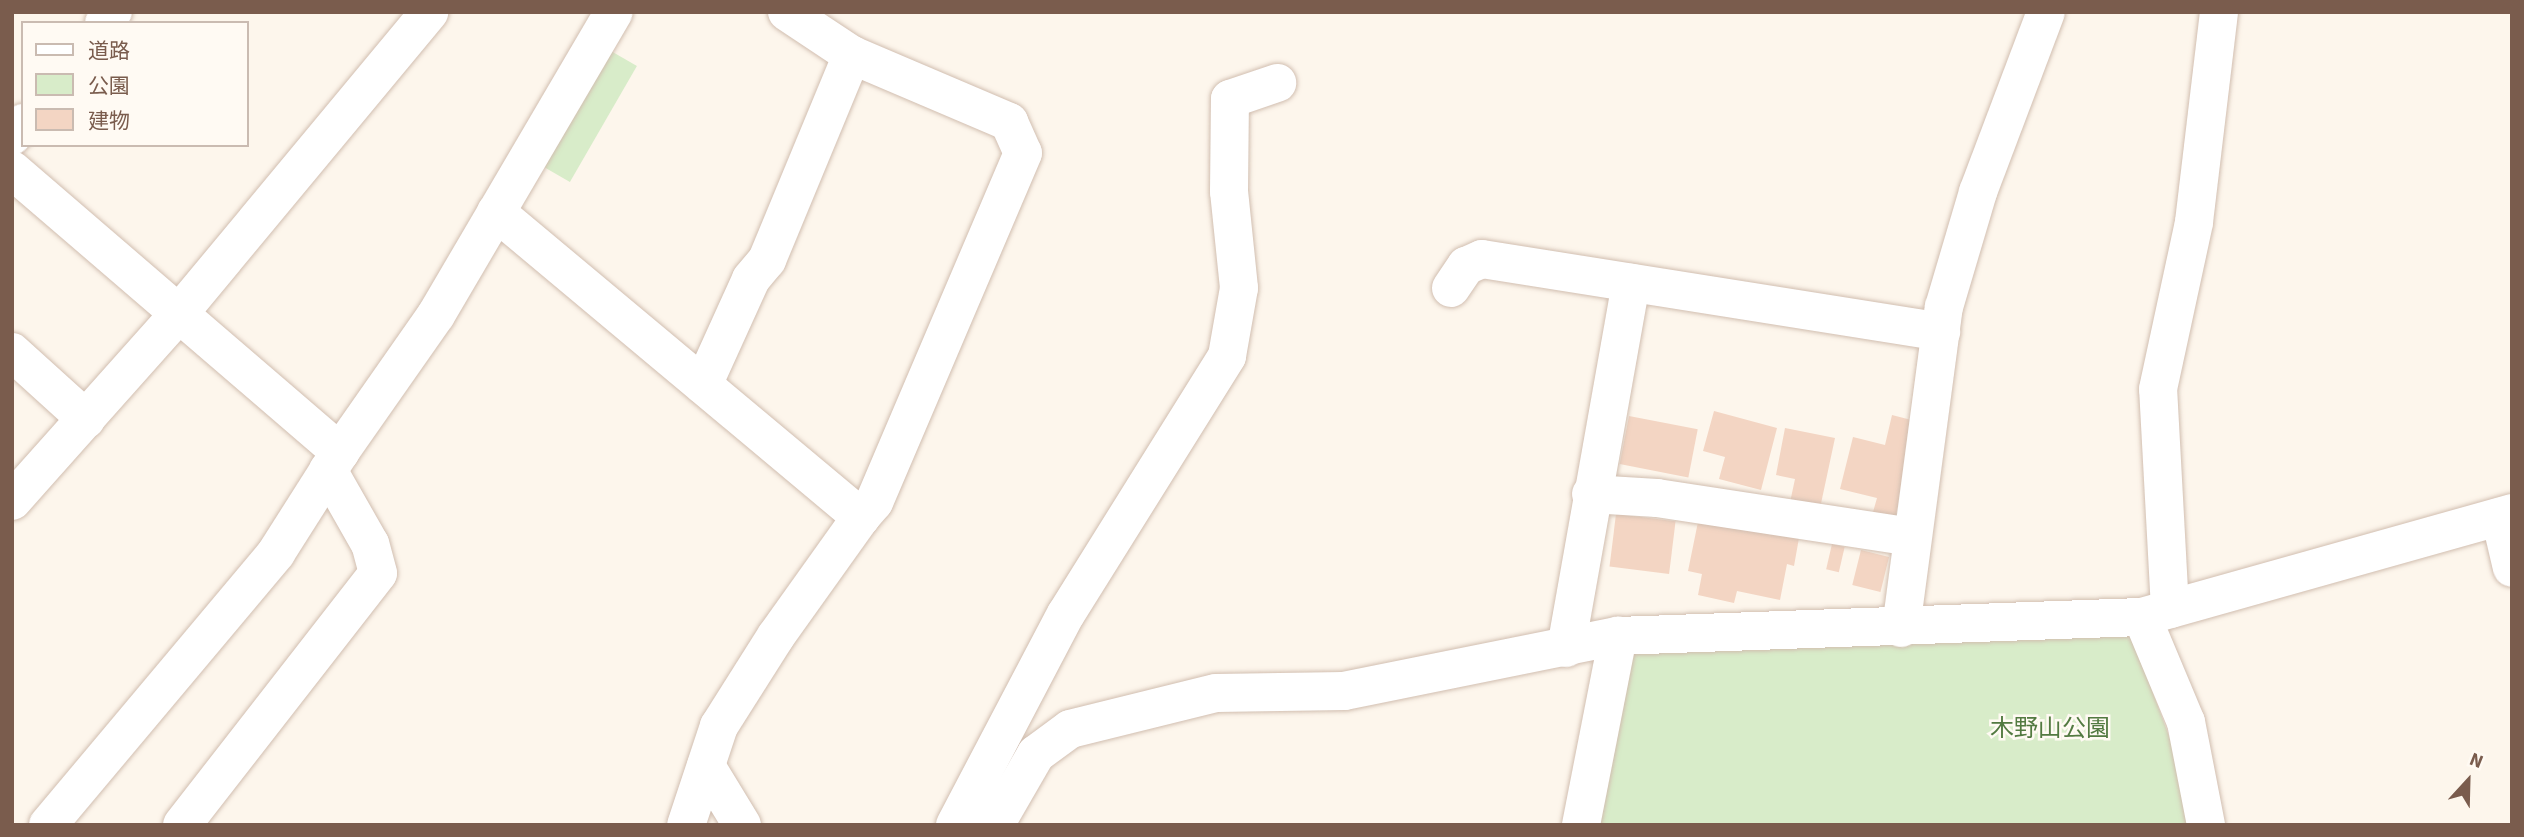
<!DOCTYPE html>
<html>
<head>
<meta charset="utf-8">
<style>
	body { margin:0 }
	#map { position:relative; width:2524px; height:837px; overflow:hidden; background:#fdf6ec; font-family:"Source Sans 3","Noto Sans JP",sans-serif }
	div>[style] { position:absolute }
	.green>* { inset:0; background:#d8ecc9; transform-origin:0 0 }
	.building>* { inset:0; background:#f3d5c3; transform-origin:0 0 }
	.roads { filter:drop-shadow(0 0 2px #d1beb0) drop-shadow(0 0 2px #d1beb0) }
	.minor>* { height:38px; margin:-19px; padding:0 19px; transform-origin:19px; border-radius:19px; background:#fff }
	span { translate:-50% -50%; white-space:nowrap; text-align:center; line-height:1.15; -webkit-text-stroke:5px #fffaf3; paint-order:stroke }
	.park-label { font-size:24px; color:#537a41 }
	.frame { position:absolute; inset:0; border:14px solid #7a5c4d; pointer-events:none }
	.legend { position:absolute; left:21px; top:21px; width:228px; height:126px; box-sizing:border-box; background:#fffaf3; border:2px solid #cabbb1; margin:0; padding:9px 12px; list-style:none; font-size:21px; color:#7a5c4d }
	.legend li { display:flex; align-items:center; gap:14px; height:35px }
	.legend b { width:35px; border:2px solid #cabbb1 }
	.north { position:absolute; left:2433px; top:746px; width:70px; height:70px; -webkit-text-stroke:5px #fffaf3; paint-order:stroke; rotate:22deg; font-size:19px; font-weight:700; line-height:28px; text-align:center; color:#7a5c4d }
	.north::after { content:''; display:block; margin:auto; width:24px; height:32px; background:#7a5c4d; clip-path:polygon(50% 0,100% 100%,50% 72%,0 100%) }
</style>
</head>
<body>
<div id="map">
	<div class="green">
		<i style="left:604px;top:47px;width:38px;height:134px;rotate:30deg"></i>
		<i style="clip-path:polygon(2130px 631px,2179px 763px,2188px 825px,1595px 825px,1628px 652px)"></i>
	</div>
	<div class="building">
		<i style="clip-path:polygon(1714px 411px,1777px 428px,1761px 490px,1719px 479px,1725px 457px,1703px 451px)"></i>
		<i style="clip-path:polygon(1892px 415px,1919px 422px,1895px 518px,1873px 512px,1877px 498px,1840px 489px,1853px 437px,1885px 445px)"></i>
		<i style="left:1629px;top:416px;width:70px;height:49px;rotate:11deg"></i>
		<i style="clip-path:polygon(1785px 428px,1835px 438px,1819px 513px,1789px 507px,1795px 479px,1776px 475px)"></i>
		<i style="left:1616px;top:514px;width:60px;height:53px;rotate:7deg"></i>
		<i style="clip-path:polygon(1699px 517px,1799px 538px,1794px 566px,1787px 564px,1780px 600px,1737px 591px,1734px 603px,1698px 595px,1702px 574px,1688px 571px)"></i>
		<i style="left:1832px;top:544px;width:13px;height:26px;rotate:13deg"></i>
		<i style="left:1861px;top:550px;width:29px;height:36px;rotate:14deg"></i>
	</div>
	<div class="roads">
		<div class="minor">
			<i style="left:787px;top:12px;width:78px;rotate:33.5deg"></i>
			<i style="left:852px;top:55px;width:171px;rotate:23.1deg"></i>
			<i style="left:1009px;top:122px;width:34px;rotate:66deg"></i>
			<i style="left:1023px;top:153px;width:379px;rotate:113.1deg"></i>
			<i style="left:874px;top:502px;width:20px;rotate:131deg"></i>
			<i style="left:104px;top:23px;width:14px;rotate:-51deg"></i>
			<i style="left:12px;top:136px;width:17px;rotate:-50deg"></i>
			<i style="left:12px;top:170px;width:433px;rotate:40.7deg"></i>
			<i style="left:496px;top:212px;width:476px;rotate:39.9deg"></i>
			<i style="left:861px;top:517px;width:146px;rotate:125.5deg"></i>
			<i style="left:776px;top:636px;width:107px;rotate:122.3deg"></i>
			<i style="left:719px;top:726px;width:104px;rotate:108.4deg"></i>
			<i style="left:1451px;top:288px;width:27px;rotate:-56deg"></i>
			<i style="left:1466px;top:266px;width:17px;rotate:-24deg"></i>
			<i style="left:1482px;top:259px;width:465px;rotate:9deg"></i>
			<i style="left:12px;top:352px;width:100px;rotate:42.2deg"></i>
			<i style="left:703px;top:385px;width:116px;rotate:-65.6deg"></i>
			<i style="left:751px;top:279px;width:25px;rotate:-50deg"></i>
			<i style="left:767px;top:260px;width:222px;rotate:-67.5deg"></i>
			<i style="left:1591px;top:494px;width:66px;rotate:3.5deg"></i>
			<i style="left:1657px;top:498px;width:258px;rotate:8.7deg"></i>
			<i style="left:12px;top:501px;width:248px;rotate:-48.3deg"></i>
			<i style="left:177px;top:316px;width:395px;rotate:-50.3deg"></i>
			<i style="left:2500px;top:517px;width:52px;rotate:76.8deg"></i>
			<i style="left:2170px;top:609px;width:220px;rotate:-93.1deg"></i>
			<i style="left:2158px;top:389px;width:171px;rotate:-77.8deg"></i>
			<i style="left:2194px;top:222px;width:211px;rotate:-83.2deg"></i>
			<i style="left:2142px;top:617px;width:114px;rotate:67.3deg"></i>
			<i style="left:2186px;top:722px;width:105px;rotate:79deg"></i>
			<i style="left:1901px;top:628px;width:324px;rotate:-82.4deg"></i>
			<i style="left:1944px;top:307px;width:120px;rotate:-73.5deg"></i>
			<i style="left:1978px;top:192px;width:192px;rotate:-69.3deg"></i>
			<i style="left:1566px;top:648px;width:371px;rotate:-79.9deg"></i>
			<i style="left:706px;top:766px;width:69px;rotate:58.6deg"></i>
			<i style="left:48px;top:825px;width:355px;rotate:-50deg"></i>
			<i style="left:276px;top:553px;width:120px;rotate:-57.6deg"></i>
			<i style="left:340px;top:452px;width:167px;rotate:-55deg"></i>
			<i style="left:436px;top:315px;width:351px;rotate:-59.6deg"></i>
			<i style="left:182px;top:825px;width:319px;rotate:-52.1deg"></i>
			<i style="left:378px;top:573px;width:30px;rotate:-105deg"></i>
			<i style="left:370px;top:544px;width:85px;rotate:-119.6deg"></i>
			<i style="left:955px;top:825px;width:238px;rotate:-62.3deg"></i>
			<i style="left:1066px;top:614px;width:304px;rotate:-58deg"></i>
			<i style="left:1227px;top:356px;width:69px;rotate:-80deg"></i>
			<i style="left:1239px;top:288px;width:97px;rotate:-95.9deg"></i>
			<i style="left:1229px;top:192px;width:93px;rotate:-89.4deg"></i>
			<i style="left:1230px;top:99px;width:50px;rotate:-18.8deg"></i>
			<i style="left:995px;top:825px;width:82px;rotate:-60deg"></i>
			<i style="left:1036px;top:754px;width:42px;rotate:-36.3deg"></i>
			<i style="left:1070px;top:729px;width:150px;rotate:-13.9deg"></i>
			<i style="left:1216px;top:693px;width:128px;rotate:-0.9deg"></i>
			<i style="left:1344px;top:691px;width:279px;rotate:-11.4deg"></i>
			<i style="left:1618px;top:636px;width:524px;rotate:-2.08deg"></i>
			<i style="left:2142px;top:617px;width:384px;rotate:-15.7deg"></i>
			<i style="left:1581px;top:825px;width:193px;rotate:-78.9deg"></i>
		</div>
	</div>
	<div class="park-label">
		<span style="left:2050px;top:729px">木野山公園</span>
	</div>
	<div class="frame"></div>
	<ul class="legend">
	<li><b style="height:9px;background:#fff"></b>道路</li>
	<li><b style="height:19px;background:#d8ecc9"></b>公園</li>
	<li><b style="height:19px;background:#f3d5c3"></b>建物</li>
	</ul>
	<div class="north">N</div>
</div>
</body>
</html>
